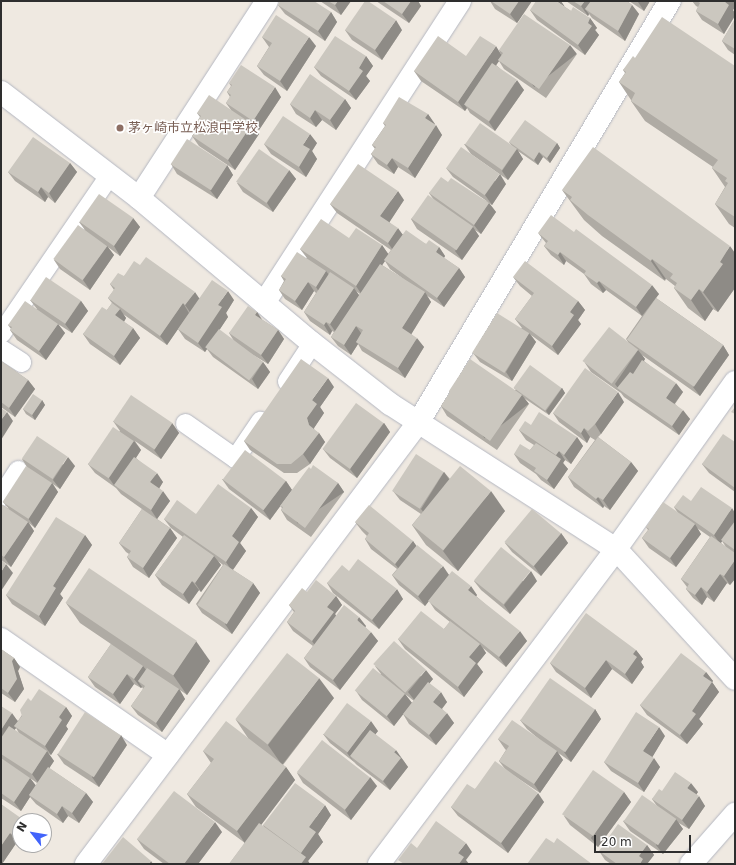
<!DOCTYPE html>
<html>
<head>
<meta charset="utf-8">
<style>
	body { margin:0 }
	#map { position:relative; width:736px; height:865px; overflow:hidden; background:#efe9e1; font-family:"DejaVu Sans","Noto Sans JP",sans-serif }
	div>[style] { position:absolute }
	.roads { filter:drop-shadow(0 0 1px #b4b7c1) drop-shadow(0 0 1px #b4b7c1) }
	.service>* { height:19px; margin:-9.5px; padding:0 9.5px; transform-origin:9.5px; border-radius:9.5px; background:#fff }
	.minor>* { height:22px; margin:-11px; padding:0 11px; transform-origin:11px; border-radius:11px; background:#fff }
	.tertiary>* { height:22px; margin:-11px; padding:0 11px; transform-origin:11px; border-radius:11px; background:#fff }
	.wall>* { inset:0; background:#afaba4 }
	.shaded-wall>* { inset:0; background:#8e8b86; transform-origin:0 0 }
	.building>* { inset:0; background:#cbc7bf; transform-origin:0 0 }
	.dots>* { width:11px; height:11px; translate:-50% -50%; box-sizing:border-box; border:2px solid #fff; border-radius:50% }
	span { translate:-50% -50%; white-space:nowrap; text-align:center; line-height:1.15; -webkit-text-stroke:3px #fff; paint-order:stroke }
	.education-label { font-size:13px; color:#785e54 }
	.left { translate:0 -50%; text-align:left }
	.frame { position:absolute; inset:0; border:2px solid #2e2e2e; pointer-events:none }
	.north { position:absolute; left:12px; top:813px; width:40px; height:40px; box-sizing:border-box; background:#fff; border:1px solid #ababab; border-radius:50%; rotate:301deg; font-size:11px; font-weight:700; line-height:16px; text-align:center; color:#2e2e2e }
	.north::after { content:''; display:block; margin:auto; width:14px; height:18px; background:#4264fb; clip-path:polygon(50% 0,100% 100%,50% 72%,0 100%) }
	.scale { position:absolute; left:594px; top:835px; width:97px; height:18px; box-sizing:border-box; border:2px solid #2e2e2e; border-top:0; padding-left:5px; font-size:12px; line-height:14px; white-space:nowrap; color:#2e2e2e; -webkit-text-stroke:3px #fff; paint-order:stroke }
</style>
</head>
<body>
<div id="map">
	<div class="roads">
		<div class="service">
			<i style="left:1px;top:333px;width:191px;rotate:-55.6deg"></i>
			<i style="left:1px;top:349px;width:24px;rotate:33deg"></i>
			<i style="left:287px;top:381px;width:45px;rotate:-56.7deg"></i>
			<i style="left:185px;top:423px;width:61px;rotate:35deg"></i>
			<i style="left:235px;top:458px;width:45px;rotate:-56deg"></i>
			<i style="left:1px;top:496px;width:31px;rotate:-57deg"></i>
		</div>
		<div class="minor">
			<i style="left:1px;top:92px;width:174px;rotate:37.5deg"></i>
			<i style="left:139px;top:198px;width:226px;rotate:40deg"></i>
			<i style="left:312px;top:343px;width:99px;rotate:38deg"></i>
			<i style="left:390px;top:404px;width:269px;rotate:32.7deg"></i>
			<i style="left:616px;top:549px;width:176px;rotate:47.5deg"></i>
			<i style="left:139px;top:198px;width:235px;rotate:-57deg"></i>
			<i style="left:264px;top:303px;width:360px;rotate:-57deg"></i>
			<i style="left:1px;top:639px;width:203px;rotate:34.8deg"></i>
			<i style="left:86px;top:864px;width:552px;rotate:-53.03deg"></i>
			<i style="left:418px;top:423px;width:492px;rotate:-59.2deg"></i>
			<i style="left:379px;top:864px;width:394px;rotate:-53deg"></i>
			<i style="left:616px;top:549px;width:205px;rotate:-54.5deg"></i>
		</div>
		<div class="tertiary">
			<i style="left:691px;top:864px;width:67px;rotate:-48.7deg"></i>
		</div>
	</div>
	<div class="wall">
		<i style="clip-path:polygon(320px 1px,351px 1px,341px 15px)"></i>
		<i style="clip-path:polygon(376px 1px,418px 1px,421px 6px,409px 23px)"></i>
		<i style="clip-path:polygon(490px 1px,532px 1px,517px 23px,495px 9px)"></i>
		<i style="clip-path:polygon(566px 1px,627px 1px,632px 5px,639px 14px,625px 41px,592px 18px,589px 14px,588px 16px)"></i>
		<i style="clip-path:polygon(629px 1px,650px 1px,644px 11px)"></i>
		<i style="clip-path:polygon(692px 1px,735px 1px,735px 7px,733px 10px,724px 34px,702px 20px,696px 11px,698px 7px,696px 6px)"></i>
		<i style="clip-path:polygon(278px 5px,331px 12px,337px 22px,325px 41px,285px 14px)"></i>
		<i style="clip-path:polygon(565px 7px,571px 11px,590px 18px,597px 28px,595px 30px,599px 35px,585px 55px,537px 20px,530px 10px)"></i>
		<i style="clip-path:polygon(735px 19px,735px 55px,728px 50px,722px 41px)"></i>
		<i style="clip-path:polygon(345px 30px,402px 30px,382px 60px,352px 40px)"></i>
		<i style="clip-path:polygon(262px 37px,316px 46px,287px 91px,264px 75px,257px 66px,269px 47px)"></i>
		<i style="clip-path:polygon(499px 50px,577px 54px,546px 98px,504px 69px,499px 61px,496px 65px,524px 90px,495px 131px,470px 113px,467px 108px,465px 111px,421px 81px,414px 71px,466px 56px,501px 55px)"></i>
		<i style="clip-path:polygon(366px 56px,373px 66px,366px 76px,370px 81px,356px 100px,321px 76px,314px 67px)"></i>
		<i style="clip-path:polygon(635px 58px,735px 66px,735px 228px,729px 224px,715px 204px,725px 187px,712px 168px,713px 167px,645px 121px,631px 101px,631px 100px,619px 82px,625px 73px,623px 70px)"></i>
		<i style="clip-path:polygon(229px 83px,281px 97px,259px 130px,254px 127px,259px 134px,235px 170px,199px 146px,192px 136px,196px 131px,193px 127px,200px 117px,197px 113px,231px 110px,226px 103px,230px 97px,227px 92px,231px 86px)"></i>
		<i style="clip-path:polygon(345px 99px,351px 108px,336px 130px,322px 120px,316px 127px,296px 114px,290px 104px)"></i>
		<i style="clip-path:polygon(428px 114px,434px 124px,442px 135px,415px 178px,398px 167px,394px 174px,378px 164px,371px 154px,375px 149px,372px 145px,385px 126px,383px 123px)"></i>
		<i style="clip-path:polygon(509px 142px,557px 143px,560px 148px,550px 163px,543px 157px,538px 165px,518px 151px,523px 159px,508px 180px,471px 154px,464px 144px,512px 146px)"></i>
		<i style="clip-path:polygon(317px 143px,312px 151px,317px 159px,306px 177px,271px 154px,264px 144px)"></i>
		<i style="clip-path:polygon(70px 163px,77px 172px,55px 203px,48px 197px,45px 202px,15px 181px,8px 172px)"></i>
		<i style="clip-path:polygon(171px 164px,227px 165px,233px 175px,217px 199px,177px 174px)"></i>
		<i style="clip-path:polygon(446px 168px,506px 184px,492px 205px,489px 203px,496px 212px,481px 234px,475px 230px,479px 236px,462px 260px,417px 229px,411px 219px,434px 200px,429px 193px,448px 182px,488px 202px,453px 177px)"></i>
		<i style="clip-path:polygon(289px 170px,296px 179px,273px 212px,243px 192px,237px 183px)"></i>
		<i style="clip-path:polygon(562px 190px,735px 253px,735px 288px,718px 312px,713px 309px,705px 321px,688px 308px,674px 288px,675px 286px,666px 279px,665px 281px,602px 236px,584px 220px)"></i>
		<i style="clip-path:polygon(evenodd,404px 200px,389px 222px,402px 234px,426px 244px,439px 247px,445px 256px,444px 258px,459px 268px,465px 277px,444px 307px,426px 295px,431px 302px,411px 334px,424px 347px,405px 378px,362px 351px,358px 344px,351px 355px,338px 346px,331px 337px,334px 332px,332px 331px,330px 335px,310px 321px,304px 312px,316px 293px,314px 291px,302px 310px,285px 299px,279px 290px,284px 281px,281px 276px,307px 258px,300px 249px,349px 238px,382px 245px,388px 254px,391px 250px,337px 213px,330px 204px,404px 200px,385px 261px,390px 269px,405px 280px,382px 265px,385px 261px,404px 200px,356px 291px,360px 294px,359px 295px,356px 291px)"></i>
		<i style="clip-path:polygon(133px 218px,140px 227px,120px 256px,108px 247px,114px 255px,90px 290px,60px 269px,54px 260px,85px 230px,79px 222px)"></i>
		<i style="clip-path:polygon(538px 233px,659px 294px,656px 298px,723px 345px,729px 355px,700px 396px,642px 355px,645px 359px,644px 361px,683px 392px,675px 404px,690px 419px,679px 435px,624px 397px,621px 393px,591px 372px,585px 363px,628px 342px,626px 339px,642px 316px,606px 290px,603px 293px,591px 284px,584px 274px,566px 261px,564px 265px,551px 255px,544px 246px,546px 243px)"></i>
		<i style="clip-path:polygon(140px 265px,199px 298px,234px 300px,226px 313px,228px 317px,219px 330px,234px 341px,229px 333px,257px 312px,261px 319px,278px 330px,284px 339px,268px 364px,250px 353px,263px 362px,270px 372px,258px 389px,213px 357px,207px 349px,205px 352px,185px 339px,178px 329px,189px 313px,167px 345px,123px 314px,126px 318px,124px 322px,133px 328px,140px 338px,120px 365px,90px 344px,83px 334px,107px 310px,112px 303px,108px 298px,114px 290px,110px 284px,124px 276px)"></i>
		<i style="clip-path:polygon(513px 277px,578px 301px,585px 310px,578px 320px,581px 324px,558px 355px,531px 335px,536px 342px,512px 381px,480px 362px,473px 353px,522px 328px,515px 319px,532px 296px,520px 286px)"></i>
		<i style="clip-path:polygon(30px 300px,81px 301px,88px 311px,72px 333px,58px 324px,65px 333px,46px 360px,17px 340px,10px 330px,11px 329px,8px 325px,37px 309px)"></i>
		<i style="clip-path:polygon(1px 361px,28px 380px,35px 389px,15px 417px,1px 407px)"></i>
		<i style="clip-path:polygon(334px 387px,320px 407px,324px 413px,314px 428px,314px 430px,319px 433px,325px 442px,310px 464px,297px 473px,284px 473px,250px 450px,244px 441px)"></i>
		<i style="clip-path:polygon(514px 388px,562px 388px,565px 393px,549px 415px,524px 398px,529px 404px,497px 450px,447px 416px,441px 406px,450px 393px,449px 391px,516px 390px)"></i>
		<i style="clip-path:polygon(42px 400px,45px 405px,35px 420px,26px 414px,23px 409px)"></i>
		<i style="clip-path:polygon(624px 402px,601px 434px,598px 437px,631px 462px,638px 471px,610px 510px,604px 506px,603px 508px,574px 487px,568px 477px,595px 440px,590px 437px,587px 443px,559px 422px,553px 413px)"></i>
		<i style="clip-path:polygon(113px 421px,172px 423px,179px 433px,161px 459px,135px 441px,141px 450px,136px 458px,163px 482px,159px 488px,170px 501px,157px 519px,170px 528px,177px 538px,149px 578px,133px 567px,127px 557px,129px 554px,126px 552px,119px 543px,142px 509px,121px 494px,116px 488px,95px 473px,88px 464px,120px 431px)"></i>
		<i style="clip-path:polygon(384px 423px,390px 432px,357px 478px,330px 458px,323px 449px)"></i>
		<i style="clip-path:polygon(531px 425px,577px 437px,583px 446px,571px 464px,565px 460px,563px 463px,568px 469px,554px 489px,541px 480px,536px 474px,520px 463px,514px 454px,530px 450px,534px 445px,526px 440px,519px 430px)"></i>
		<i style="clip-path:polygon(735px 442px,735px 492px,709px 473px,702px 464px)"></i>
		<i style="clip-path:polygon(22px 459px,75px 466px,60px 489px,53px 484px,58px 492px,35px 528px,29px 523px,34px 531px,11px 567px,1px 560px,1px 504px,9px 509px,3px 502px,27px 467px)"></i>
		<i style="clip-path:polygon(311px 469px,338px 483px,344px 492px,311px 537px,287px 520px,281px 510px,282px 508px,280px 506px)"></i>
		<i style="clip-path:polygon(444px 472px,450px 479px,505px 511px,458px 571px,426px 545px,412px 525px,421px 514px,400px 500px,393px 491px)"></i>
		<i style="clip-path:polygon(222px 479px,286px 481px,292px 490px,270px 520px,229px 489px)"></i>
		<i style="clip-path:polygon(evenodd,691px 501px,735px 513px,735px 579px,730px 585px,727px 583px,714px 602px,707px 597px,702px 605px,693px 598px,686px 589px,687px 587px,681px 579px,710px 537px,697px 528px,701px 534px,676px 567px,649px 548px,642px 538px,648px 530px,646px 527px,678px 513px,674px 507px,691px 501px,722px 541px,726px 547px,721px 543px,722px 541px)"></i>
		<i style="clip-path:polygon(251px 508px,258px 517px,240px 543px,246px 551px,233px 570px,253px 583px,260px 593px,232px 634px,202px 613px,196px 604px,223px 565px,218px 561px,221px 565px,201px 592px,199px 590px,189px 604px,162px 585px,155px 575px,183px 537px,171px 528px,164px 519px,196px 514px)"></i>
		<i style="clip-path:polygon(355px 522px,413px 541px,416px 546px,449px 575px,477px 595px,476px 596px,527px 641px,506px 667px,483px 648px,486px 653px,477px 664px,483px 672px,464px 697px,405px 649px,398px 639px,444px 629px,450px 622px,435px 610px,429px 601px,425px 606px,399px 585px,392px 575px,397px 569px,371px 549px,365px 539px,367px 536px,362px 531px)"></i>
		<i style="clip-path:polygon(561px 533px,568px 543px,541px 576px,512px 552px,505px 543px)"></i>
		<i style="clip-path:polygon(85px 535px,92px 545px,60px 594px,63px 598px,45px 626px,12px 604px,6px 595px)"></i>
		<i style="clip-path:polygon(349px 571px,403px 599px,379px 629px,333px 593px,327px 583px)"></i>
		<i style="clip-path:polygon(474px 581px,537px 581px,510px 614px,481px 590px)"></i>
		<i style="clip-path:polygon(307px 592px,336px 596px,342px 605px,335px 614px,336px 616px,366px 626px,365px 627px,378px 641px,340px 690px,310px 667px,304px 658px,313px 646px,293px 631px,287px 622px,294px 612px,289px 605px)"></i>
		<i style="clip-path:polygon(66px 603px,210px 661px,187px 695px,180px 690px,185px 699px,162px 732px,138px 715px,131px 706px,143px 689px,142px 687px,141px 688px,134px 684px,120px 704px,95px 687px,88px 677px,111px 644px,80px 623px)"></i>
		<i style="clip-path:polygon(1px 649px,14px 658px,20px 667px,18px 671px,24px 689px,15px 702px,1px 693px)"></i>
		<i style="clip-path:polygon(636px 650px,643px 659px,641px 662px,644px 667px,632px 684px,612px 669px,591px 698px,556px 672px,550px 663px)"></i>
		<i style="clip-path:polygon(evenodd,375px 666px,433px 679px,429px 683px,447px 702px,442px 709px,454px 723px,436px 745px,409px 724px,403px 714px,394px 726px,362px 700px,356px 691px,381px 674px,375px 666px,405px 694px,414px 701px,412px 703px,405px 694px)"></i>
		<i style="clip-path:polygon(706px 672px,713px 681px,712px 682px,719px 692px,699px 719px,703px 724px,687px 744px,647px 715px,640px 705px)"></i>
		<i style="clip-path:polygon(334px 698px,283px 765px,286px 767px,295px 780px,261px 825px,264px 827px,263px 825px,331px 815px,318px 834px,323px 842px,308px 861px,310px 864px,229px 864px,245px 843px,196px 807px,187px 794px,211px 763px,203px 751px,248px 738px,236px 720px)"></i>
		<i style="clip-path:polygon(evenodd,31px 701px,66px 707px,72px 716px,66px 726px,68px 729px,51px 755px,48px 753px,54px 761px,49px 768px,86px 793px,93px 802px,79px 823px,68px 816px,63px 823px,36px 804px,30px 797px,21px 811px,1px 798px,1px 706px,18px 721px,31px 701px,16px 728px,19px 733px,14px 730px,16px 728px,31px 701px,30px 778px,37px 783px,36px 786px,30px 778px)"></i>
		<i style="clip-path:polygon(595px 709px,601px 719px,571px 762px,557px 752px,563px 760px,540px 793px,513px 775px,544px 802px,508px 853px,458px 816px,451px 807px,475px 789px,505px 769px,499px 761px,506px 750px,505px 749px,498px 739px,540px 740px,527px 729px,520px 720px)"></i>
		<i style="clip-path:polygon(378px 731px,375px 734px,403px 760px,408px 767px,390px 790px,357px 765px,354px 762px,330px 743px,323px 734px)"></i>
		<i style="clip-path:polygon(665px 736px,652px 757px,660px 767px,644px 792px,611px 771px,604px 762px)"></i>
		<i style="clip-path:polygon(127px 745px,99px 787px,64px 764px,57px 754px)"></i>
		<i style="clip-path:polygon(297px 773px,377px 786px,351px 820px,303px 783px)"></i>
		<i style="clip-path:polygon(662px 791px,698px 792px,696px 794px,705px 806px,689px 829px,677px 822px,683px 829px,663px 854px,630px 831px,623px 821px,657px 806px,652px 799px)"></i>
		<i style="clip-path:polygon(624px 792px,631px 802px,598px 847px,570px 825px,564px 816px)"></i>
		<i style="clip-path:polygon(1px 804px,20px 821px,20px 844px,17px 842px,2px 864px,1px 864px)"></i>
		<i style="clip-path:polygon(222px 832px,198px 864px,164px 864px,144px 849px,137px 839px)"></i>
		<i style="clip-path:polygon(647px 845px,654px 855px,647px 864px,611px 864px,605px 860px,599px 851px)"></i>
	</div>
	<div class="shaded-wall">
		<i style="clip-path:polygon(338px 1px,351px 1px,341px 15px,335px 5px)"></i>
		<i style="clip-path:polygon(411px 1px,418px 1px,421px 6px,409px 23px,402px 14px)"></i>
		<i style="clip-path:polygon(519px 1px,532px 1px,517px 23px,510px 14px)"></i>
		<i style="clip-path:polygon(556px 1px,561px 1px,565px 7px)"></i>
		<i style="clip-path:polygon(585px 1px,591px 1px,585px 9px,589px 14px,588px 16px,581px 6px)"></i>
		<i style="clip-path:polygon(638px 1px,650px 1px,644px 11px,638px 2px)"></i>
		<i style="clip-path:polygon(726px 1px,735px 1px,735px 7px,733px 10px,735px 13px,735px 16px,724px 34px,718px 24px)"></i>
		<i style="clip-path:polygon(632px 5px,639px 14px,625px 41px,618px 31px)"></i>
		<i style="clip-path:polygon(331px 12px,337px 22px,325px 41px,318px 31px)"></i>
		<i style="clip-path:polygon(590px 18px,597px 28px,595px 30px,599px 35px,585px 55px,578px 45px,588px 23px)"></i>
		<i style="clip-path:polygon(396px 20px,402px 30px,382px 60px,375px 50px)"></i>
		<i style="clip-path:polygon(309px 37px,316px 46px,287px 91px,280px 81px)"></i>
		<i style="left:570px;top:45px;width:11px;height:54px;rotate:52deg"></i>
		<i style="clip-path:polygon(496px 46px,502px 56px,498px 60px,499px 61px,468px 107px,464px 104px,467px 108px,465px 111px,458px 102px)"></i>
		<i style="clip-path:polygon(366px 56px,373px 66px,366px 76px,370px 81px,356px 100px,349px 91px,359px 68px)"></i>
		<i style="clip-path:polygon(517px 80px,524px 90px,495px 131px,489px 122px)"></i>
		<i style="clip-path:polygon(275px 87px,281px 97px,259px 130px,253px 121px)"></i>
		<i style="clip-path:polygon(345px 99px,351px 108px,336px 130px,330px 120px)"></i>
		<i style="clip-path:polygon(315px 110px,322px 120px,316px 127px,310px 118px)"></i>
		<i style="clip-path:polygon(428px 114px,435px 124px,432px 128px,425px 118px)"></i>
		<i style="clip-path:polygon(252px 124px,259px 134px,235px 170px,228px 160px)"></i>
		<i style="clip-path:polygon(436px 125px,442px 135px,415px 178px,408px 168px)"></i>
		<i style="clip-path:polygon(310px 134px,317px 143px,312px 151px,317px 159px,306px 177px,299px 167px,303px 145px)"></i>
		<i style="clip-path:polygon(557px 143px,560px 148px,550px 163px,547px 158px)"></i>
		<i style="clip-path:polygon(517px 149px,523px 159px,508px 180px,502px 171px)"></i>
		<i style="clip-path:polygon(539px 152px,543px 157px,538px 165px,534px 160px)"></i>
		<i style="clip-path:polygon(392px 158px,398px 167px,394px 174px,387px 165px)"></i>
		<i style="clip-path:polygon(70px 163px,77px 172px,55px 203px,49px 193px)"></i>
		<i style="clip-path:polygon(227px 165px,233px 175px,217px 199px,210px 190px)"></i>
		<i style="clip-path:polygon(289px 170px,296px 179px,273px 212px,267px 203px)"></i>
		<i style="clip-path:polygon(500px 174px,506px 184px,492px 205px,485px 195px)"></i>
		<i style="clip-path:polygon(41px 187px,48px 197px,45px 202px,38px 192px)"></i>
		<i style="clip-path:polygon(398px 191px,404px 200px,387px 226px,380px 216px)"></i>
		<i style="clip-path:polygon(489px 203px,496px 212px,481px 234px,474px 225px)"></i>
		<i style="clip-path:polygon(133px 218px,140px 227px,120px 256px,114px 246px)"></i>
		<i style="clip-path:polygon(473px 227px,479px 236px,462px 260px,455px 251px)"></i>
		<i style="clip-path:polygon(398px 228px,405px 238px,395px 253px,388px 243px)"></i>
		<i style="clip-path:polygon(382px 245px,389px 255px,384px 260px,385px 261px,362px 295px,356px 286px)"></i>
		<i style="clip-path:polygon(107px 246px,114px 255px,90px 290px,83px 280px)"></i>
		<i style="clip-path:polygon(730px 246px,735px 253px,735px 288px,718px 312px,703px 292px,720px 262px)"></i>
		<i style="clip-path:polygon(439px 247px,445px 256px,442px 261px,436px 252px)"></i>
		<i style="clip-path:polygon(560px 252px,566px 261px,564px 265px,558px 255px)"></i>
		<i style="left:652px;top:259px;width:24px;height:2px;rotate:55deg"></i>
		<i style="clip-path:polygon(459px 268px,465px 277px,444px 307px,437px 298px)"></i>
		<i style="clip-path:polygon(326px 271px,333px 280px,322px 297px,316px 287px)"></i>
		<i style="clip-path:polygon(599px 281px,606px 290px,603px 293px,597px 283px)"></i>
		<i style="clip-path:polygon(308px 282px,314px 291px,302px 310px,295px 301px)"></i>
		<i style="clip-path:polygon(652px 285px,659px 294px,642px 316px,636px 307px)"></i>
		<i style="clip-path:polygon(354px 288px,361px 298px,337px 334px,330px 324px)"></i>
		<i style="clip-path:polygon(699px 289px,713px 309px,705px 321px,691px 300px)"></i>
		<i style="clip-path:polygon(228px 291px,234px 300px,226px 313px,228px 317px,205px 352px,198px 343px,218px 305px)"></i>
		<i style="clip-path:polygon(195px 292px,201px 301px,192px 315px,185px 305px)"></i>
		<i style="clip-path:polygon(425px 292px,431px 302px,409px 338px,402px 328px)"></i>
		<i style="clip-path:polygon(81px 301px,88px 311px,72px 333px,65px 324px)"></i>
		<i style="clip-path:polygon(578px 301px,585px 310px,578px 320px,581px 324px,558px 355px,552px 346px,570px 312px)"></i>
		<i style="clip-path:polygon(183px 303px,189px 313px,167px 345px,160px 336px)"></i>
		<i style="clip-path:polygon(120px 309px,126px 318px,122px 325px,115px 315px)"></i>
		<i style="clip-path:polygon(257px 312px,263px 321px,255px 315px)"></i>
		<i style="clip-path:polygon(326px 322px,332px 331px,330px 335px,324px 325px)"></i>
		<i style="clip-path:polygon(58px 324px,65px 333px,46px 360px,39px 351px)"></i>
		<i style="clip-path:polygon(356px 326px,363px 336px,356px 342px,358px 344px,351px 355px,344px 345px)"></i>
		<i style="clip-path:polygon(133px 328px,140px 338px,120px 365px,114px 356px)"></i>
		<i style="clip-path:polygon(278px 330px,284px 339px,268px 364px,261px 355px)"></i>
		<i style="clip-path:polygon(529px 333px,536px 342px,512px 381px,506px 372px)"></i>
		<i style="clip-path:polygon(417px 338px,424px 347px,405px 378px,398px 368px)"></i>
		<i style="clip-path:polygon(723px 345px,729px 355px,700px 396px,693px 387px)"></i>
		<i style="clip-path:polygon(638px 350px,645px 359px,623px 391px,618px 388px,615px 384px)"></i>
		<i style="clip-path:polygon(263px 362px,270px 372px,258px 389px,252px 379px)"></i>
		<i style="clip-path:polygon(328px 378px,334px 387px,320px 407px,324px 413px,314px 428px,315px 435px,309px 425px,307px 418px,312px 400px)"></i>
		<i style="clip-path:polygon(28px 380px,35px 389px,15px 417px,9px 408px)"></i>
		<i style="clip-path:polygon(676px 383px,683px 392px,672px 407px,666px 398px)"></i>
		<i style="clip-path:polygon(562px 388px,565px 393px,549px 415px,546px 411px)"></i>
		<i style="clip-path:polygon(618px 392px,624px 402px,601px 434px,595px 424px)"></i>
		<i style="left:522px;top:395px;width:11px;height:56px;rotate:52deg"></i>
		<i style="clip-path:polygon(42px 400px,45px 405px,35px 420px,32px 415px)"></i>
		<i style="clip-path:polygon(683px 410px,690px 419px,679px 435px,672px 426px)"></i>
		<i style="clip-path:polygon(7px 412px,13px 421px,1px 440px,1px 420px)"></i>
		<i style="clip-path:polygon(172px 423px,179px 433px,161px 459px,154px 450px)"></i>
		<i style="clip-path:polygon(384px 423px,390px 432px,357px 478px,350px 469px)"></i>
		<i style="clip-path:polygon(584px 428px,590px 437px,587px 443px,581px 433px)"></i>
		<i style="clip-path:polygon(319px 433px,325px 442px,310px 464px,303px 454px)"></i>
		<i style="clip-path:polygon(577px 437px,583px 446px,571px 464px,564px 455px)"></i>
		<i style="clip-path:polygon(134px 441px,141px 450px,117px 487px,114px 485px,116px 488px,109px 478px)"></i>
		<i style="clip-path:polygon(559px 451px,565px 460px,563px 463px,568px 469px,554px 489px,547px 480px,560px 461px,556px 455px)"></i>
		<i style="clip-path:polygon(68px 457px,75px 466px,60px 489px,53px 480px)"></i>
		<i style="clip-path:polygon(631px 462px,638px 471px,610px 510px,603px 500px)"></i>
		<i style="clip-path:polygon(444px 472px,451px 482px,428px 518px,421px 509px)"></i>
		<i style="clip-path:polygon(157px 473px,163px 482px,157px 492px,150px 482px)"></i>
		<i style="clip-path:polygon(286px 481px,292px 490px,270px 520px,263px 510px)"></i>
		<i style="clip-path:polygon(52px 483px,58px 492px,35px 528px,28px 518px)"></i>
		<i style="left:338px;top:483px;width:11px;height:56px;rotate:56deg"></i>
		<i style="clip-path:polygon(163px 491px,170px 501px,157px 519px,151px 510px)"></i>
		<i style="clip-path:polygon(491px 491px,505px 511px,458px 571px,443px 551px)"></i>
		<i style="clip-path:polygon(598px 497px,604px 506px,603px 508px,596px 499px)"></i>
		<i style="clip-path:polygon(251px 508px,258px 517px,240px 543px,246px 551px,232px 571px,226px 562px,232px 536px)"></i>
		<i style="clip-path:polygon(732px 508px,735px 513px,735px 523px,720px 544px,714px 535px)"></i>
		<i style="clip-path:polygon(28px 522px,34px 531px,11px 567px,4px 557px)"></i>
		<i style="clip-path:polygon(695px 524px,701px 534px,676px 567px,670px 558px)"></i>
		<i style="clip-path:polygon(170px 528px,177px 538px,149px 578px,143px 568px)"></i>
		<i style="clip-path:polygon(561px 533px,568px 543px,541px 576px,534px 566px)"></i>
		<i style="clip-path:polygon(85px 535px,92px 545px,60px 594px,63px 598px,45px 626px,39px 616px,53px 586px)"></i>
		<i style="clip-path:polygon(413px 541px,420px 551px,402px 573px,395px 564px)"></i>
		<i style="clip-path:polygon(214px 556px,221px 565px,201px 592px,195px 583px)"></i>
		<i style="clip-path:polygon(735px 560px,735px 579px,730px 585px,724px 576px)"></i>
		<i style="clip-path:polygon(6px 564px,13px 573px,1px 591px,1px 572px)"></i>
		<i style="clip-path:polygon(443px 566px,449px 575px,425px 606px,418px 596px)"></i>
		<i style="clip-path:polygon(531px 571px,537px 581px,510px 614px,504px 605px)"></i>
		<i style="clip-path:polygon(720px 574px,727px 583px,714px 602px,707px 592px)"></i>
		<i style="clip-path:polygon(192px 581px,199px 590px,189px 604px,183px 594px)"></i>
		<i style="clip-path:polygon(253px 583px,260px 593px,232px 634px,225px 624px)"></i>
		<i style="clip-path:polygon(471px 586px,477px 595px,474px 599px,468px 590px)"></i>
		<i style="clip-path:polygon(701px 587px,707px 597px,702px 605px,695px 595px)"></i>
		<i style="clip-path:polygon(397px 589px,403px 599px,379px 629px,372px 620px)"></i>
		<i style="clip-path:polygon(336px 596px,342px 605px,335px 614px,340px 622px,318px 650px,312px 641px,327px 607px)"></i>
		<i style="clip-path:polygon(359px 617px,366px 626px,363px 630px,357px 620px)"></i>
		<i style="clip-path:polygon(520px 631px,527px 641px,506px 667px,499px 657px)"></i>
		<i style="clip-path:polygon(371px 632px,378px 641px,340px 690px,333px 680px)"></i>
		<i style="clip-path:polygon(196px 641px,210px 661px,187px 695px,173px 675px)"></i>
		<i style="clip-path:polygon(480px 644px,486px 653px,477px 664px,483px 672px,464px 697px,458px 687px,469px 657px)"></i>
		<i style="clip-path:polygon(636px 650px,643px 659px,641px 662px,644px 667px,632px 684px,625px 674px,633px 654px)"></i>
		<i style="clip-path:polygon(14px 658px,20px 667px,18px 671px,24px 689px,15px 702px,8px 693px,12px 661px)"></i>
		<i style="clip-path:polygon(606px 660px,612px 669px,591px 698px,585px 688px)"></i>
		<i style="clip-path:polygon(143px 666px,150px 675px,138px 681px,142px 687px,141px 688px,134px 679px)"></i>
		<i style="clip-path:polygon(426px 670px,433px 679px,415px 701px,408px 692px)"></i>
		<i style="clip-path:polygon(706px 672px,713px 681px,710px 685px,703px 676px)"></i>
		<i style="clip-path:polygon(127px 674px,134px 684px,120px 704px,113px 694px)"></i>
		<i style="clip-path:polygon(319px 678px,334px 698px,282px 765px,268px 745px)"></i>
		<i style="clip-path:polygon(712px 682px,719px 692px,699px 719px,703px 724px,687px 744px,680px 735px,692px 711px)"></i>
		<i style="clip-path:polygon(179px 689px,185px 699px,162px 732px,156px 723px)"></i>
		<i style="clip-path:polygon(441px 692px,447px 702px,440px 711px,433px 702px)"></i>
		<i style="clip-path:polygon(405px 694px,412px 703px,394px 726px,387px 716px)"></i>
		<i style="clip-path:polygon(66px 707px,72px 716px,66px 726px,68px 729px,51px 755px,45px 746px,59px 717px)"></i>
		<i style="clip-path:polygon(595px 709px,601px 719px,571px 762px,564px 752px)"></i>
		<i style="clip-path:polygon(12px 713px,19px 723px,14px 726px,16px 728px,1px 749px,1px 730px)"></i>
		<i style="clip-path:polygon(447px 713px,454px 723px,436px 745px,429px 735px)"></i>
		<i style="clip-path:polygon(371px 721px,378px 731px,356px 760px,350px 756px,354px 762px,347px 753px)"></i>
		<i style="clip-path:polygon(659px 727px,665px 736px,650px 761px,643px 751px)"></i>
		<i style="clip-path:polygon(121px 735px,127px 745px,99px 787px,92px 777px)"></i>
		<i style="clip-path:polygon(396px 750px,408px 767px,390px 790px,383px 781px,394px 752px)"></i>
		<i style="clip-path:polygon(47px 751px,54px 761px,39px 784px,32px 774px)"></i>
		<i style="clip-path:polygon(557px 751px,563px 760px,540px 793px,534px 784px)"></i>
		<i style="clip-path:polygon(654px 758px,660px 767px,644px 792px,638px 783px)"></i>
		<i style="clip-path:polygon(286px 767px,295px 780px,246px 845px,237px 831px)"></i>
		<i style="clip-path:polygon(370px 777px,377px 786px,351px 820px,345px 810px)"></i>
		<i style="clip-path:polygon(30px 778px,37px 787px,29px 795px,30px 797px,21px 811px,14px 802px)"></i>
		<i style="clip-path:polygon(691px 783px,698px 792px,694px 798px,687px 788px)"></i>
		<i style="clip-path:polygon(624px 792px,631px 802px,598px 847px,591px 838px)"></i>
		<i style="clip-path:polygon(86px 793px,93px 802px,79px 823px,72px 813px)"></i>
		<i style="clip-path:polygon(538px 793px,544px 802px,508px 853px,501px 843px)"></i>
		<i style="clip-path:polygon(699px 796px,705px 806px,689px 829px,682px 820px)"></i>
		<i style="clip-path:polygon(325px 805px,331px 815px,318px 834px,323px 842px,308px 861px,310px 864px,301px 864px,301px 853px,309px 827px)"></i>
		<i style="clip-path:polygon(62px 806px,68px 816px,63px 823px,57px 814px)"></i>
		<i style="clip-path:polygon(676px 819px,683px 829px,663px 854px,656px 845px)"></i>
		<i style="clip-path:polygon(215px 822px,222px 832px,198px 864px,184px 864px)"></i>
		<i style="clip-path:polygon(20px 829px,20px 843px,15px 836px)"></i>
		<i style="clip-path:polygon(10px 833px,17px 842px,2px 864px,1px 864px,1px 846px)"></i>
		<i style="clip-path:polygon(466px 843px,472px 852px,466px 860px,469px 864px,459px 864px,458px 853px)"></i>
		<i style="clip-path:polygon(647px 845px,654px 855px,647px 864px,640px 864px,639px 856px)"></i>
		<i style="clip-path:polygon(151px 861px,153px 864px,149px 864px)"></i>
	</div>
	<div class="building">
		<i style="clip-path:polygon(280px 1px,314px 1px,331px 12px,318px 31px,278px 5px)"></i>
		<i style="clip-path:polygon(328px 1px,338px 1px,335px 5px)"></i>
		<i style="clip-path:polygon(365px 1px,368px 1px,396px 20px,375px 50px,345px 30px)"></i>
		<i style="clip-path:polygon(383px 1px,411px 1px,402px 14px)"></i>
		<i style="clip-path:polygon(491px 1px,519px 1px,510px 14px)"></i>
		<i style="clip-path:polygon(536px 1px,556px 1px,571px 11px,573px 7px,590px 18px,588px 23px,592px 26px,578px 45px,530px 10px)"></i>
		<i style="clip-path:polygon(573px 1px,585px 1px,581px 6px)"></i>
		<i style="clip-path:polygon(591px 1px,627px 1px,632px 5px,618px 31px,585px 9px)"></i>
		<i style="clip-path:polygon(697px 1px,726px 1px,725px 2px,729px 5px,718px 24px,696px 11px,700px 3px)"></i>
		<i style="clip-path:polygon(524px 14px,570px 45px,539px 89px,498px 60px,503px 53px,499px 50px)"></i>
		<i style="clip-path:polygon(276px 15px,309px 37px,280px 81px,257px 66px,272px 43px,262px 37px)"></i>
		<i style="clip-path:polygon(662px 17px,735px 66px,735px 217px,715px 204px,728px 183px,725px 181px,727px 178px,712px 168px,718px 160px,631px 101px,635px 93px,619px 82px,626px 72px,623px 70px,633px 56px,635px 58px)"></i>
		<i style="clip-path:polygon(735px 19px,735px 49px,722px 41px)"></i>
		<i style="clip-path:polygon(335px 36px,366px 56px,359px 68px,363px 71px,349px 91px,314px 67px)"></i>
		<i style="clip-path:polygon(438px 36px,466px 56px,480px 36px,496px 46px,458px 102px,414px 71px)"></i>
		<i style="left:492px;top:63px;width:30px;height:50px;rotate:34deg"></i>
		<i style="clip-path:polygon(241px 65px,275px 87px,253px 121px,226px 103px,231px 95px,227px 92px,232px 85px,229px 83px)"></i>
		<i style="clip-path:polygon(310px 74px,345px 99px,330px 120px,315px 110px,310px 118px,290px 104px)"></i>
		<i style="clip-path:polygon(209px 95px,252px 124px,228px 160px,192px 136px,197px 130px,193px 127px,201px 116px,197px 113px)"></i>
		<i style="clip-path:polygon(399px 97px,428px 114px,425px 118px,436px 125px,408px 168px,392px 158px,387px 165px,371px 154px,376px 147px,372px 145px,386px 125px,383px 123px)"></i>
		<i style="clip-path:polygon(283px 116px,310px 134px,303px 145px,310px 149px,299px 167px,264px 144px)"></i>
		<i style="clip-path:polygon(525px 120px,557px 143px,547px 158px,539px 152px,534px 160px,509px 142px)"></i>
		<i style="left:480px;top:123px;width:45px;height:26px;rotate:35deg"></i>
		<i style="clip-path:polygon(33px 137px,70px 163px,49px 193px,41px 187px,38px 192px,8px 172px)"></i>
		<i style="left:187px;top:139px;width:48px;height:30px;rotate:33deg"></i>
		<i style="left:461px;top:147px;width:47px;height:26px;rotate:35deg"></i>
		<i style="clip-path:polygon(593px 147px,730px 246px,720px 262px,723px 264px,703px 292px,699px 289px,691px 300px,674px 288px,677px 283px,670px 278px,673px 274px,652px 259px,651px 261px,588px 215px,570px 200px,572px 197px,562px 190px)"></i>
		<i style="left:259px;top:149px;width:37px;height:40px;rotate:35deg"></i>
		<i style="clip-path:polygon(358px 164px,398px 191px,380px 216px,398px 228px,388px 243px,330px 204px)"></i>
		<i style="clip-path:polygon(441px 177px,448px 182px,451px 178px,489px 203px,474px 225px,429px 193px)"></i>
		<i style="left:99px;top:194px;width:42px;height:34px;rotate:35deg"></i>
		<i style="left:428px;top:195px;width:55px;height:29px;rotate:35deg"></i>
		<i style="clip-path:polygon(551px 215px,574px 232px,576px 229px,652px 285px,636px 307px,599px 281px,597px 283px,584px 274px,586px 271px,560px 252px,558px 255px,544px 246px,548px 241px,538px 233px)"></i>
		<i style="clip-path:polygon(321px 219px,349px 238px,356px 228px,382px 245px,356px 286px,300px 249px)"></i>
		<i style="left:78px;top:225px;width:36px;height:42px;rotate:36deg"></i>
		<i style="clip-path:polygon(406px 230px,426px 244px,429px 240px,439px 247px,436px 252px,459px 268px,437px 298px,384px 260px)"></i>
		<i style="clip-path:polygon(297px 252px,326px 271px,316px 287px,308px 282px,295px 301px,279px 290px,286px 279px,281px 276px)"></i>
		<i style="clip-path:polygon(146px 257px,195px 292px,185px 305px,183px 303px,160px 336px,108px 298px,115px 288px,110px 284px,118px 273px,124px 276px,134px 261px,140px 265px)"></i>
		<i style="clip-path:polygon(525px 261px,578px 301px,570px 312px,574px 315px,552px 346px,515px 319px,534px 293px,513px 277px)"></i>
		<i style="clip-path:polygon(380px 264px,425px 292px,402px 328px,417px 338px,398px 368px,356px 342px,363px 330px,356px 326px,344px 345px,331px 337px)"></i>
		<i style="clip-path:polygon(330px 272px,354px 288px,330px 324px,326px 322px,324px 325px,304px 312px)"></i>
		<i style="left:46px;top:277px;width:42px;height:28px;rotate:34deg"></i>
		<i style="clip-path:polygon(212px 280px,228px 291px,218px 305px,222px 307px,198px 343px,178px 329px)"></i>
		<i style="left:656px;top:298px;width:82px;height:51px;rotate:35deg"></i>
		<i style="clip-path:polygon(25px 301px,58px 324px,39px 351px,10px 330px,12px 327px,8px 325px)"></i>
		<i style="clip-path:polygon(112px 303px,120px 309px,115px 315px,133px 328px,114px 356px,83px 334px,102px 307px,107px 310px)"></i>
		<i style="clip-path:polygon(248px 306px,257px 312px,255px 315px,278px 330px,261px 355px,229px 333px)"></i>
		<i style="left:497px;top:313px;width:38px;height:47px;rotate:32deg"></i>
		<i style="left:609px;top:327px;width:37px;height:43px;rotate:38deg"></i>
		<i style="left:219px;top:329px;width:55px;height:23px;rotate:37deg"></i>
		<i style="clip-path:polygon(301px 359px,328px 378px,312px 400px,317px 404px,307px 418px,309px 425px,319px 433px,303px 454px,291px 464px,277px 464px,244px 441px)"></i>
		<i style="clip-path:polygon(470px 359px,522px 395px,490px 441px,441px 406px,450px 392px,449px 391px)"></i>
		<i style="clip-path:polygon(642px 360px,676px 383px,666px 398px,683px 410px,672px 426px,617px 388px,630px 372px,633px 374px)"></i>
		<i style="clip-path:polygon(1px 361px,28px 380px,9px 408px,1px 402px)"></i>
		<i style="left:530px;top:365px;width:39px;height:28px;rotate:36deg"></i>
		<i style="clip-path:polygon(585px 368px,618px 392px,595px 424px,588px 431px,584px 428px,581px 433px,553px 413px)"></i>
		<i style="left:33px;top:394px;width:11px;height:18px;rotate:34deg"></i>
		<i style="left:131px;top:395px;width:50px;height:32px;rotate:34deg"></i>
		<i style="left:356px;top:403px;width:34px;height:57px;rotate:36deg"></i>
		<i style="clip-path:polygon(735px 407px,735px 414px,731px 412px)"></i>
		<i style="clip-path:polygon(1px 408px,7px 412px,1px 420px)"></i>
		<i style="clip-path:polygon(539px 412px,577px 437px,564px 455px,559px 451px,556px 455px,519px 430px,525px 421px,531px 425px)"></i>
		<i style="left:113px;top:427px;width:25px;height:45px;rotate:34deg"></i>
		<i style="clip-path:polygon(723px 434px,735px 442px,735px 488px,702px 464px)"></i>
		<i style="left:37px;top:436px;width:37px;height:27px;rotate:34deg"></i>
		<i style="clip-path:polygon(598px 437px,631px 462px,603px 500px,598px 497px,596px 499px,568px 477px)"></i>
		<i style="clip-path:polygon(536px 443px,561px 459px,547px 480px,534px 471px,536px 468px,514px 454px,520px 444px,530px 450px)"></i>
		<i style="left:245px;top:450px;width:51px;height:37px;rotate:37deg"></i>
		<i style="left:416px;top:454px;width:33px;height:44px;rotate:33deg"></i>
		<i style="clip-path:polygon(134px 457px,157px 473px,150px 482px,163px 491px,151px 510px,114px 485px)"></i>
		<i style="clip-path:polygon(313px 465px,338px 483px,305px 528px,281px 510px,283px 507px,280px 506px,309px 467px,311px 469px)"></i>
		<i style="left:26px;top:466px;width:31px;height:43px;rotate:33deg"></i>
		<i style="left:460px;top:466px;width:40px;height:76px;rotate:39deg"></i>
		<i style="clip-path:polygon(218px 484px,251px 508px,232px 536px,239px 542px,226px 562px,164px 519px,177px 500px,196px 514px)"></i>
		<i style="clip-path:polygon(701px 487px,732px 508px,714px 535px,674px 507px,683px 495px,691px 501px)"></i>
		<i style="clip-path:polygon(663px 502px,695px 524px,670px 558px,642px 538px,649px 529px,646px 527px)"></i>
		<i style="clip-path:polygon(1px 504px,28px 522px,4px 557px,1px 555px)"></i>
		<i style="clip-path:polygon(369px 505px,413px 541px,395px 564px,365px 539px,369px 533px,355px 522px)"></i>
		<i style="clip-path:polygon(142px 509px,170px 528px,143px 568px,127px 557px,131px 551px,119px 543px)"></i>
		<i style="left:532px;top:509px;width:38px;height:43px;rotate:40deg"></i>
		<i style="clip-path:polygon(56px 517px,85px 535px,53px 586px,56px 588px,39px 616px,6px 595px)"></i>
		<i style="clip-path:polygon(735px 521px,735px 550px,721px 540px)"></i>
		<i style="clip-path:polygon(184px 535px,214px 556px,195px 583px,192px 581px,183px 594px,155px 575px)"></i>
		<i style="clip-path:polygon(711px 536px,735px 553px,735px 560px,724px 576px,720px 574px,707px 592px,701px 587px,695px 595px,686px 589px,689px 584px,681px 579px)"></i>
		<i style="left:417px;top:545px;width:33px;height:39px;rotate:39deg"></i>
		<i style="left:501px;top:547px;width:38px;height:43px;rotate:39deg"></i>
		<i style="clip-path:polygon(358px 559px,397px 589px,372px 620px,327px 583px,342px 565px,349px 571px)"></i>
		<i style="clip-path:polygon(1px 560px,6px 564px,1px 572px)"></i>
		<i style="left:224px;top:564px;width:35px;height:49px;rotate:33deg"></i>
		<i style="left:89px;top:568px;width:130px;height:42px;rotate:34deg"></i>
		<i style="clip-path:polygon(452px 571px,471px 586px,468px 590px,520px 631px,499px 657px,428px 601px)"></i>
		<i style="clip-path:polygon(316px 580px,336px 596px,327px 607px,334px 612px,312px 641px,287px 622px,295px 611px,289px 605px,302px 588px,307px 592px)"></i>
		<i style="clip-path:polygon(344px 605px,359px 617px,357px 620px,371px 632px,333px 680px,304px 658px)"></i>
		<i style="clip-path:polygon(421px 611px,444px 629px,450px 621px,480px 644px,469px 657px,476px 663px,458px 687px,398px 639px)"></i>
		<i style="clip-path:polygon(586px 613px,636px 650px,633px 654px,637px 657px,625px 674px,606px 660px,585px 688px,550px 663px)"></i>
		<i style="left:394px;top:641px;width:43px;height:31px;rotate:42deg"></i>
		<i style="clip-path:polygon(111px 644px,143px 666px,134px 679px,127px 674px,113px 694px,88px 677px)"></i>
		<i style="clip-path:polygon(1px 649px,14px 658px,12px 661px,17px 679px,8px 693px,1px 688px)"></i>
		<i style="left:287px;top:653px;width:41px;height:84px;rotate:38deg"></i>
		<i style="clip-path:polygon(681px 653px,706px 672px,703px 676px,712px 682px,692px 711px,696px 714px,680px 735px,640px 705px)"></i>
		<i style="clip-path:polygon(147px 668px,179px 689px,156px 723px,131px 706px,145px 686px,138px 681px)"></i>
		<i style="left:373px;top:668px;width:41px;height:29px;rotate:39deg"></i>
		<i style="left:550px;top:678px;width:55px;height:52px;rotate:35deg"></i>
		<i style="clip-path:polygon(428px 682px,441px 692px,433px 702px,447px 713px,429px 735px,403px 714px)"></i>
		<i style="clip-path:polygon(39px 689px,66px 707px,59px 717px,62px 720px,45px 746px,14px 726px,22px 716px,20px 710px,28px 698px,31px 701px)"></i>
		<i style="left:347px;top:703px;width:30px;height:39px;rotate:37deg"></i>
		<i style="clip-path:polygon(1px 706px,12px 713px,1px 730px)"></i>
		<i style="left:85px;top:712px;width:43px;height:50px;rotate:33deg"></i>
		<i style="clip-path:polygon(636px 712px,659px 727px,643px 751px,654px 758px,638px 783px,604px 762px)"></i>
		<i style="clip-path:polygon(512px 720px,557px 751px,534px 784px,499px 761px,509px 746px,498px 739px)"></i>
		<i style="clip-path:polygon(226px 721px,286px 767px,237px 831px,187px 794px,214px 759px,203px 751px)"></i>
		<i style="clip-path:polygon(9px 726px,47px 751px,32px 774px,1px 754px,1px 738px)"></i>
		<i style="clip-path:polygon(370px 730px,396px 750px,394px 752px,401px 758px,383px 781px,350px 756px)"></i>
		<i style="left:322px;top:740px;width:61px;height:41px;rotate:38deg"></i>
		<i style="clip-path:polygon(1px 758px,30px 778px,14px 802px,1px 793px)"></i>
		<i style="clip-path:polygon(495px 761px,538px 793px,501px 843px,451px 807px,467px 784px,475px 789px)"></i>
		<i style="clip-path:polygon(48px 767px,86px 793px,72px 813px,62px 806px,57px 814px,29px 795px)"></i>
		<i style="left:593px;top:770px;width:38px;height:54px;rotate:35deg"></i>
		<i style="clip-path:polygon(675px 772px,691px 783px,687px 788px,699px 796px,682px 820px,652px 799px,659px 789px,662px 791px)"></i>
		<i style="clip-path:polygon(295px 783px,325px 805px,309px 827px,316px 832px,301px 853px,263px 825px)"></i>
		<i style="clip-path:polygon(174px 791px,215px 822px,184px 864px,170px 864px,137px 839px)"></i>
		<i style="left:642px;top:795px;width:42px;height:32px;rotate:35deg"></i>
		<i style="clip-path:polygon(1px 804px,25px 821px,20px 821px,20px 829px,15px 836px,10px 833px,1px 846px)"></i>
		<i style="clip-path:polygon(436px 821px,466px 843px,458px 853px,464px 857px,459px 864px,404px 864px,398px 860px,411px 843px,417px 848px)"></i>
		<i style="clip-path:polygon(259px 823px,306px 857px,301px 864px,229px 864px)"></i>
		<i style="clip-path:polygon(618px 824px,647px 845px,639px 856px,643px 859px,640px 864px,617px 864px,599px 851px)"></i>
		<i style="clip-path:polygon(123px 837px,151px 861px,149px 864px,102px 864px)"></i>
		<i style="clip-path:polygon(546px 838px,554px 843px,557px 838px,592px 864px,527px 864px)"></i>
	</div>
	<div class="dots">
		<i style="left:120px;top:128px;background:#8d6e63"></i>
	</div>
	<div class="education-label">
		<span class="left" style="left:128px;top:128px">茅ヶ崎市立松浪中学校</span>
	</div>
	<div class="frame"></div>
	<div class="north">N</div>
	<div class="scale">20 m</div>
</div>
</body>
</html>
